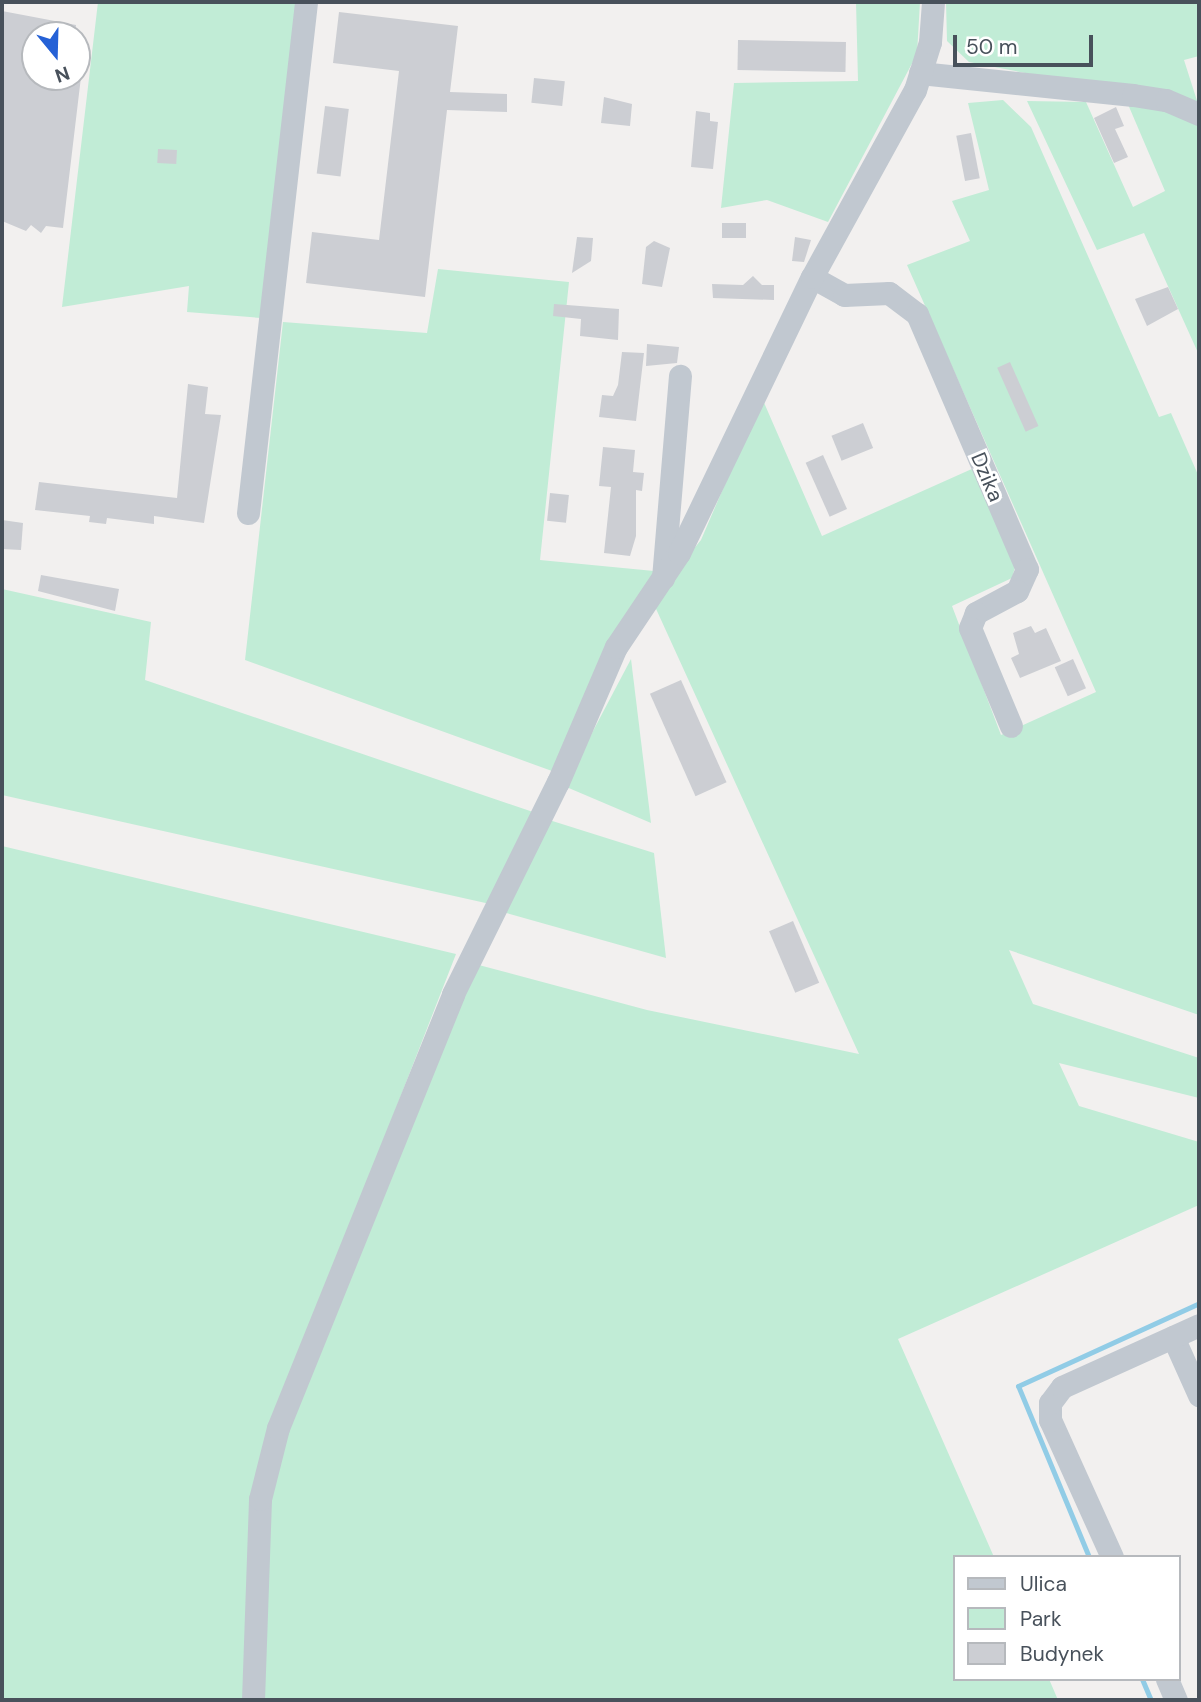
<!DOCTYPE html>
<html>
<head>
<meta charset="utf-8">
<style>
	body { margin:0 }
	#map { position:relative; width:1201px; height:1702px; overflow:hidden; background:#f2f0ef; font-family:"DM Sans",sans-serif }
	div>[style] { position:absolute }
	.green>* { inset:0; background:#c1ecd6 }
	.stream>* { height:5px; margin:-2.5px; padding:0 2.5px; transform-origin:2.5px; border-radius:2.5px; background:#91cce6 }
	.building>* { inset:0; background:#ccced3; transform-origin:0 0 }
	.minor>* { height:23px; margin:-11.5px; padding:0 11.5px; transform-origin:11.5px; border-radius:11.5px; background:#c1c8d0 }
	span { translate:-50% -50%; white-space:nowrap; text-align:center; line-height:1.15; -webkit-text-stroke:6px #fff; paint-order:stroke }
	.street-label { font-size:21px; color:#48515b }
	.frame { position:absolute; inset:0; border:4px solid #48515b; pointer-events:none }
	.legend { position:absolute; left:953px; top:1555px; width:228px; height:126px; box-sizing:border-box; background:#fff; border:2px solid #b6b9bd; margin:0; padding:9px 12px; list-style:none; font-size:21px; color:#48515b }
	.legend li { display:flex; align-items:center; gap:14px; height:35px }
	.legend b { width:35px; border:2px solid #b6b9bd }
	.north { position:absolute; left:21px; top:21px; width:70px; height:70px; box-sizing:border-box; background:#fff; border:2px solid #b6b9bd; border-radius:50%; rotate:161deg; font-size:19px; font-weight:700; line-height:28px; text-align:center; color:#48515b }
	.north::after { content:''; display:block; margin:auto; width:24px; height:32px; background:#2561d6; clip-path:polygon(50% 0,100% 100%,50% 72%,0 100%) }
	.scale { position:absolute; left:953px; top:35px; width:140px; height:32px; box-sizing:border-box; border:4px solid #48515b; border-top:0; padding-left:9px; font-size:21px; line-height:24px; white-space:nowrap; color:#48515b; -webkit-text-stroke:5px #fff; paint-order:stroke }
</style>
</head>
<body>
<div id="map">
	<div class="green">
		<i style="clip-path:polygon(98px 2px,297px 2px,261px 318px,187px 312px,189px 286px,62px 307px)"></i>
		<i style="clip-path:polygon(856px 2px,920px 2px,917px 54px,828px 222px,767px 200px,721px 208px,734px 83px,858px 81px)"></i>
		<i style="clip-path:polygon(946px 2px,1199px 2px,1199px 56px,1184px 60px,1199px 107px,969px 62px,947px 41px)"></i>
		<i style="clip-path:polygon(1003px 100px,1031px 127px,1159px 417px,1171px 413px,1199px 477px,1199px 1015px,1009px 950px,1033px 1004px,1199px 1058px,1199px 1098px,1059px 1063px,1079px 1106px,1199px 1142px,1199px 1205px,898px 1339px,994px 1557px,954px 1557px,954px 1679px,1049px 1679px,1058px 1700px,262px 1700px,268px 1499px,276px 1460px,475px 964px,647px 1010px,859px 1054px,652px 600px,701px 540px,762px 398px,822px 536px,974px 468px,1015px 567px,1012px 578px,952px 606px,1001px 735px,1096px 692px,907px 265px,970px 241px,952px 201px,989px 190px,968px 103px)"></i>
		<i style="clip-path:polygon(1027px 101px,1086px 102px,1133px 207px,1165px 191px,1127px 102px,1168px 107px,1199px 120px,1199px 355px,1144px 233px,1097px 250px)"></i>
		<i style="clip-path:polygon(438px 269px,569px 282px,540px 560px,654px 571px,552px 771px,245px 660px,283px 322px,427px 333px)"></i>
		<i style="clip-path:polygon(2px 589px,151px 622px,145px 680px,536px 813px,490px 904px,2px 795px)"></i>
		<i style="clip-path:polygon(631px 659px,651px 823px,564px 786px)"></i>
		<i style="clip-path:polygon(546px 819px,654px 853px,666px 958px,499px 911px)"></i>
		<i style="clip-path:polygon(2px 846px,456px 954px,265px 1445px,244px 1700px,2px 1700px)"></i>
	</div>
	<div class="stream">
		<i style="left:1089px;top:1557px;width:185px;rotate:-112.5deg"></i>
		<i style="left:1018px;top:1386px;width:199px;rotate:-24.6deg"></i>
		<i style="left:1142px;top:1679px;width:23px;rotate:67deg"></i>
	</div>
	<div class="building">
		<i style="clip-path:polygon(2px 11px,76px 25px,75px 35px,35px 35px,35px 77px,81px 77px,63px 228px,46px 226px,41px 233px,31px 225px,26px 231px,2px 221px)"></i>
		<i style="clip-path:polygon(339px 12px,458px 26px,450px 92px,507px 94px,507px 112px,447px 110px,425px 297px,306px 283px,312px 232px,379px 240px,399px 71px,333px 63px)"></i>
		<i style="left:738px;top:40px;width:108px;height:30px;rotate:1deg"></i>
		<i style="left:534px;top:78px;width:31px;height:25px;rotate:6deg"></i>
		<i style="clip-path:polygon(604px 97px,632px 104px,630px 126px,601px 123px)"></i>
		<i style="left:325px;top:106px;width:24px;height:68px;rotate:7deg"></i>
		<i style="clip-path:polygon(1116px 107px,1124px 126px,1115px 129px,1128px 157px,1114px 163px,1094px 118px)"></i>
		<i style="clip-path:polygon(696px 111px,710px 113px,710px 121px,718px 122px,713px 169px,691px 167px)"></i>
		<i style="left:971px;top:133px;width:46px;height:15px;rotate:79deg"></i>
		<i style="left:158px;top:149px;width:19px;height:14px;rotate:3deg"></i>
		<i style="left:746px;top:223px;width:15px;height:24px;rotate:90deg"></i>
		<i style="clip-path:polygon(577px 237px,593px 238px,591px 261px,572px 273px)"></i>
		<i style="clip-path:polygon(795px 237px,811px 240px,804px 262px,792px 261px)"></i>
		<i style="clip-path:polygon(654px 241px,670px 248px,662px 287px,642px 284px,646px 247px)"></i>
		<i style="clip-path:polygon(753px 276px,762px 285px,774px 285px,774px 300px,713px 298px,712px 284px,743px 285px)"></i>
		<i style="clip-path:polygon(1168px 287px,1178px 309px,1147px 326px,1135px 299px)"></i>
		<i style="clip-path:polygon(554px 304px,619px 309px,618px 340px,580px 336px,581px 319px,553px 316px)"></i>
		<i style="clip-path:polygon(647px 344px,679px 347px,677px 363px,646px 366px)"></i>
		<i style="clip-path:polygon(622px 352px,644px 353px,636px 421px,599px 417px,602px 395px,613px 396px,618px 385px)"></i>
		<i style="left:1010px;top:362px;width:70px;height:14px;rotate:66deg"></i>
		<i style="clip-path:polygon(188px 384px,208px 387px,205px 414px,221px 415px,204px 523px,154px 516px,154px 524px,107px 518px,106px 524px,89px 522px,90px 516px,35px 510px,39px 482px,177px 498px)"></i>
		<i style="left:863px;top:423px;width:27px;height:34px;rotate:68deg"></i>
		<i style="clip-path:polygon(603px 447px,635px 450px,633px 472px,644px 473px,642px 491px,636px 490px,636px 536px,630px 556px,604px 553px,611px 487px,599px 486px)"></i>
		<i style="left:823px;top:455px;width:59px;height:19px;rotate:66deg"></i>
		<i style="left:550px;top:493px;width:19px;height:28px;rotate:6deg"></i>
		<i style="clip-path:polygon(2px 520px,23px 523px,21px 550px,2px 549px)"></i>
		<i style="clip-path:polygon(41px 575px,119px 589px,115px 611px,38px 591px)"></i>
		<i style="clip-path:polygon(1031px 626px,1035px 633px,1046px 628px,1061px 661px,1020px 678px,1011px 658px,1019px 654px,1013px 633px)"></i>
		<i style="left:1073px;top:659px;width:32px;height:20px;rotate:66deg"></i>
		<i style="left:681px;top:680px;width:112px;height:34px;rotate:66deg"></i>
		<i style="left:793px;top:921px;width:67px;height:26px;rotate:67deg"></i>
	</div>
	<div class="minor">
		<i style="left:920px;top:73px;width:214px;rotate:5.9deg"></i>
		<i style="left:1133px;top:95px;width:33px;rotate:9deg"></i>
		<i style="left:1166px;top:100px;width:36px;rotate:23deg"></i>
		<i style="left:812px;top:277px;width:37px;rotate:29deg"></i>
		<i style="left:844px;top:295px;width:45px;rotate:-2.5deg"></i>
		<i style="left:889px;top:293px;width:35px;rotate:37deg"></i>
		<i style="left:917px;top:314px;width:278px;rotate:66.7deg"></i>
		<i style="left:1027px;top:569px;width:24px;rotate:114deg"></i>
		<i style="left:1017px;top:591px;width:47px;rotate:151.8deg"></i>
		<i style="left:976px;top:613px;width:16px;rotate:112deg"></i>
		<i style="left:970px;top:628px;width:106px;rotate:67.3deg"></i>
		<i style="left:248px;top:513px;width:514px;rotate:-83.52deg"></i>
		<i style="left:663px;top:578px;width:203px;rotate:-85.2deg"></i>
		<i style="left:1173px;top:1337px;width:64px;rotate:65.9deg"></i>
		<i style="left:1112px;top:1557px;width:150px;rotate:-114.3deg"></i>
		<i style="left:1050px;top:1420px;width:17px;rotate:-90deg"></i>
		<i style="left:1050px;top:1403px;width:20px;rotate:-53deg"></i>
		<i style="left:1062px;top:1387px;width:150px;rotate:-24.3deg"></i>
		<i style="left:1167px;top:1679px;width:23px;rotate:67deg"></i>
		<i style="left:253px;top:1700px;width:201px;rotate:-88deg"></i>
		<i style="left:260px;top:1499px;width:73px;rotate:-75.8deg"></i>
		<i style="left:278px;top:1428px;width:468px;rotate:-68deg"></i>
		<i style="left:453px;top:994px;width:237px;rotate:-63.7deg"></i>
		<i style="left:558px;top:782px;width:147px;rotate:-66.8deg"></i>
		<i style="left:616px;top:647px;width:113px;rotate:-56.2deg"></i>
		<i style="left:679px;top:553px;width:306px;rotate:-64.3deg"></i>
		<i style="left:812px;top:277px;width:213px;rotate:-61.2deg"></i>
		<i style="left:915px;top:90px;width:50px;rotate:-72.6deg"></i>
		<i style="left:930px;top:42px;width:40px;rotate:-85.7deg"></i>
	</div>
	<div class="street-label">
		<span style="left:987px;top:477px;rotate:67deg">Dzika</span>
	</div>
	<div class="frame"></div>
	<ul class="legend">
	<li><b style="height:9px;background:#c1c8d0"></b>Ulica</li>
	<li><b style="height:19px;background:#c1ecd6"></b>Park</li>
	<li><b style="height:19px;background:#ccced3"></b>Budynek</li>
	</ul>
	<div class="north">N</div>
	<div class="scale">50 m</div>
</div>
</body>
</html>
